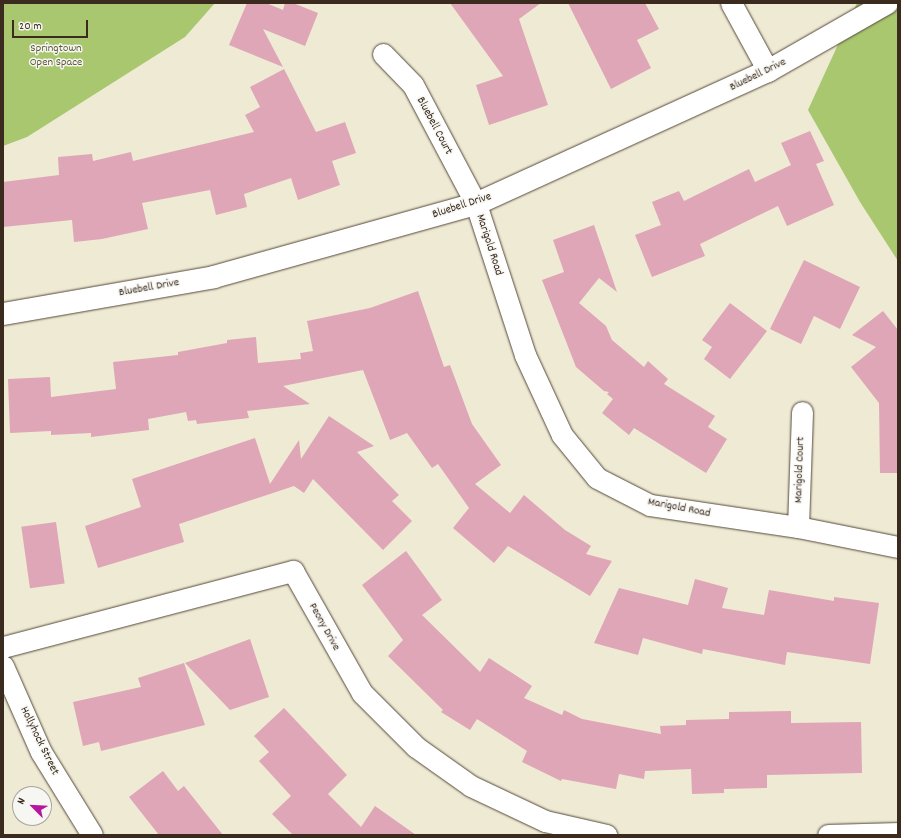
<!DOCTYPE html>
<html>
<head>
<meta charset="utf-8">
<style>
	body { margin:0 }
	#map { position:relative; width:901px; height:838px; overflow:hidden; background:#eeead4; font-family:Dekko,sans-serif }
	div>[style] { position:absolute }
	.green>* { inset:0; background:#a8c76f }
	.building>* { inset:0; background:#dfa6b7; transform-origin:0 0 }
	.roads { filter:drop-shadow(0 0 1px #564739) drop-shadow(0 0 1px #564739) }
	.street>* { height:21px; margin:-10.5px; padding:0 10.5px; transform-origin:10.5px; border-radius:10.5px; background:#fff }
	.secondary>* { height:22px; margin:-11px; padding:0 11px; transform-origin:11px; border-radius:11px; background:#fff }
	span { translate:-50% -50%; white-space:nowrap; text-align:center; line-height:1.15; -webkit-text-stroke:3px #f6f6f2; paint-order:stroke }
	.park-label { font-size:12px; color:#5c5936 }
	.street-label { font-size:12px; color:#3b2a1e }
	.frame { position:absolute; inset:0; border:4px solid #3b2a1e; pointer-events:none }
	.north { position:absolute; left:12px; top:786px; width:40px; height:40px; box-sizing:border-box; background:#f6f6f2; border:1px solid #aba49d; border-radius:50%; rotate:294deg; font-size:11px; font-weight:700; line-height:16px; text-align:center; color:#3b2a1e }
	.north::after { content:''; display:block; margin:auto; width:14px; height:18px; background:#b5179e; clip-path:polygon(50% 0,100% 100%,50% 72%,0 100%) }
	.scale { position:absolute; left:12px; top:20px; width:76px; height:18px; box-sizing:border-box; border:2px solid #3b2a1e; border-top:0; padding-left:5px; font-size:12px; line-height:14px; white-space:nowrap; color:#3b2a1e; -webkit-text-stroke:3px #f6f6f2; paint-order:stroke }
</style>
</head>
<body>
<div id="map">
	<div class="green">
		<i style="clip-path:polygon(3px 3px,215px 3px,185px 37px,27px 137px,3px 146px)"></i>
		<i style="clip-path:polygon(857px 3px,898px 3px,898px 261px,860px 202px,808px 110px)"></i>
	</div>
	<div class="building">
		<i style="clip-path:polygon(247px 3px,266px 3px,283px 10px,285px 3px,293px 3px,318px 13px,305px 46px,263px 29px,283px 67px,229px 45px)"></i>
		<i style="clip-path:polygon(450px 3px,541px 3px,519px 19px,548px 105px,489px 125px,476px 85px,503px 76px)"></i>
		<i style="clip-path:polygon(568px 3px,645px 3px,659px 29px,637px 40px,651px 68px,611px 89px)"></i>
		<i style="clip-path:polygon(284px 69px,316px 132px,345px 122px,356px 153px,332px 161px,340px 185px,298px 200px,291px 178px,244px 194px,247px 207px,216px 215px,210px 190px,142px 203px,148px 229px,102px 239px,74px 242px,72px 220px,3px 227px,3px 182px,59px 175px,58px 157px,92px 154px,93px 161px,131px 152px,133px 161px,254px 132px,245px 115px,260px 107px,250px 87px)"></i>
		<i style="clip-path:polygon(810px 131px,824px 161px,816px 164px,834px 205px,787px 226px,778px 206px,700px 244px,705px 256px,652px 277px,635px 235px,661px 225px,652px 202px,679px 191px,684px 201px,749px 169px,755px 182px,791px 165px,781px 143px)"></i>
		<i style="clip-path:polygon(594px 225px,617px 292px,599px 278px,579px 303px,606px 326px,612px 340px,644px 367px,648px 361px,668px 379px,664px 384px,715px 416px,708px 427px,727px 439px,706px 473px,634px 428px,629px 435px,602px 413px,613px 399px,607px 394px,609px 392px,604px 391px,576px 367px,542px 280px,564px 272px,553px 240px)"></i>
		<i style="clip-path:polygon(804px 260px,860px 287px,840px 329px,814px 316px,801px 344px,770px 329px)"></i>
		<i style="clip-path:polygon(418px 291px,444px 367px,450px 365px,472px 424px,501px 465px,475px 484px,510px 513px,524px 495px,565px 530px,591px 546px,586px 554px,612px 561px,590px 596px,508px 546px,494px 563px,453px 528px,469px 508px,438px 464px,432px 468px,407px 433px,390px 440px,363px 370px,283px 386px,310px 404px,247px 411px,249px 418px,197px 424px,196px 420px,188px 421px,186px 412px,148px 419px,149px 430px,91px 437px,91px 433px,51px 435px,51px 431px,10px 433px,8px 379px,50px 377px,51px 397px,116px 389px,113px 362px,178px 355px,178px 352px,227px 343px,227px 340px,256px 337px,258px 363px,301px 359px,300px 353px,313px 351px,307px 321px,370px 308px)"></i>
		<i style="clip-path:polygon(730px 303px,767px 331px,730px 379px,704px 359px,712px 347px,702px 340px)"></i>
		<i style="clip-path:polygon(883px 311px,898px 330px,898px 473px,880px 473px,879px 403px,851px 367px,876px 347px,852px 335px)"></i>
		<i style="clip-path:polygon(329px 416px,374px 446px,357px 452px,399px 495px,392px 501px,412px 521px,383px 550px,313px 479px,304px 493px,294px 486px,179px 524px,184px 542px,98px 568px,85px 526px,141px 507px,132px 479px,255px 438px,270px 484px,299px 440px,301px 459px)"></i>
		<i style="left:56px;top:522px;width:62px;height:35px;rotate:82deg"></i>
		<i style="clip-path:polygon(406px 551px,442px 600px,422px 615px,480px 672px,489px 658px,532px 686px,524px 698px,562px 715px,564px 710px,582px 719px,661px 734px,660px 726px,686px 725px,686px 720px,729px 719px,729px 712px,791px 711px,791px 723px,861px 722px,862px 773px,767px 775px,767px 788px,724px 789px,724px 793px,692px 794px,691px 769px,645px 771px,644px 779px,619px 774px,616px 789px,562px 779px,561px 781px,522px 762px,527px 751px,477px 719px,470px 730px,441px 712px,443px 710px,388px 656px,403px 640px,362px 585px)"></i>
		<i style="clip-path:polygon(695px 579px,728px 588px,722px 608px,764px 615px,769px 590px,834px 601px,834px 597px,879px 603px,870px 664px,787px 652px,785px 665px,703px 649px,702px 654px,643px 638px,638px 655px,594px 643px,619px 588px,688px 605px)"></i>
		<i style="clip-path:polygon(250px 639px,269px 697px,230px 710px,185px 663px)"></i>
		<i style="clip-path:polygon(184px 663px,205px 725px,101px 751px,99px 742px,83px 746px,73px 702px,141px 687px,138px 678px)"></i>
		<i style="clip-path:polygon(284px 708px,347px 775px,328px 794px,361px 827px,375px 806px,416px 835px,293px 835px,272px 814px,291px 796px,259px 761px,269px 752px,254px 736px)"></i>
		<i style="clip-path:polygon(163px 771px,178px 791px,184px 786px,223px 835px,159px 835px,129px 797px)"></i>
	</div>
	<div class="roads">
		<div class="street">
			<i style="left:731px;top:3px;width:77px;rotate:61.4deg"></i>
			<i style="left:383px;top:54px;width:43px;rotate:45.9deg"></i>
			<i style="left:413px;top:85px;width:135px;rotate:62.1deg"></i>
			<i style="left:476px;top:204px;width:159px;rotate:72deg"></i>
			<i style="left:525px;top:355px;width:88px;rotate:65.2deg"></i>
			<i style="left:562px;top:435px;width:55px;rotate:50.9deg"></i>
			<i style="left:597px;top:478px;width:59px;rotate:27deg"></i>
			<i style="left:650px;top:505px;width:150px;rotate:8.5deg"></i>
			<i style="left:798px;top:527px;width:102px;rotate:11.3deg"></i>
			<i style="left:798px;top:527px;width:115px;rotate:-88deg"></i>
			<i style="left:3px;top:647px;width:300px;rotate:-14.7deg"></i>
			<i style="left:293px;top:571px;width:140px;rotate:60.5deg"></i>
			<i style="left:362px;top:693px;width:76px;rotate:45deg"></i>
			<i style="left:416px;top:747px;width:67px;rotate:35.3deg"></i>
			<i style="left:471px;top:786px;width:82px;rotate:25.3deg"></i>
			<i style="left:545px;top:821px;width:63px;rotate:12.9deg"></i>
			<i style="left:3px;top:666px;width:94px;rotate:66.2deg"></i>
			<i style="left:41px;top:752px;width:97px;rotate:58.4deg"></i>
			<i style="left:828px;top:835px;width:70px;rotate:-1.6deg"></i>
		</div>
		<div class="secondary">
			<i style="left:3px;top:314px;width:214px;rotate:-9.9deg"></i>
			<i style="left:214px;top:277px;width:272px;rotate:-15.6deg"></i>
			<i style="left:476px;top:204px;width:321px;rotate:-24.5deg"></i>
			<i style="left:768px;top:71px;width:137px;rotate:-29.7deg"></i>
		</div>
	</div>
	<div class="park-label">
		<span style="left:56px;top:56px">Springtown<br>Open Space</span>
	</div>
	<div class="street-label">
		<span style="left:758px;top:75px;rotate:-26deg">Bluebell Drive</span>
		<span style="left:434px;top:126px;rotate:62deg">Bluebell Court</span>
		<span style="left:462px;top:206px;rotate:-18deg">Bluebell Drive</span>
		<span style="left:489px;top:245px;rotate:72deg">Marigold Road</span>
		<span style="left:149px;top:288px;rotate:-10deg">Bluebell Drive</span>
		<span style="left:800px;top:470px;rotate:-88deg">Marigold Court</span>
		<span style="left:679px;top:508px;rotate:11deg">Marigold Road</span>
		<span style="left:324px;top:627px;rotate:61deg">Peony Drive</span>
		<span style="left:39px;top:741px;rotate:64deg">Hollyhock Street</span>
	</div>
	<div class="frame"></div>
	<div class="north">N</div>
	<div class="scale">20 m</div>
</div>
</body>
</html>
